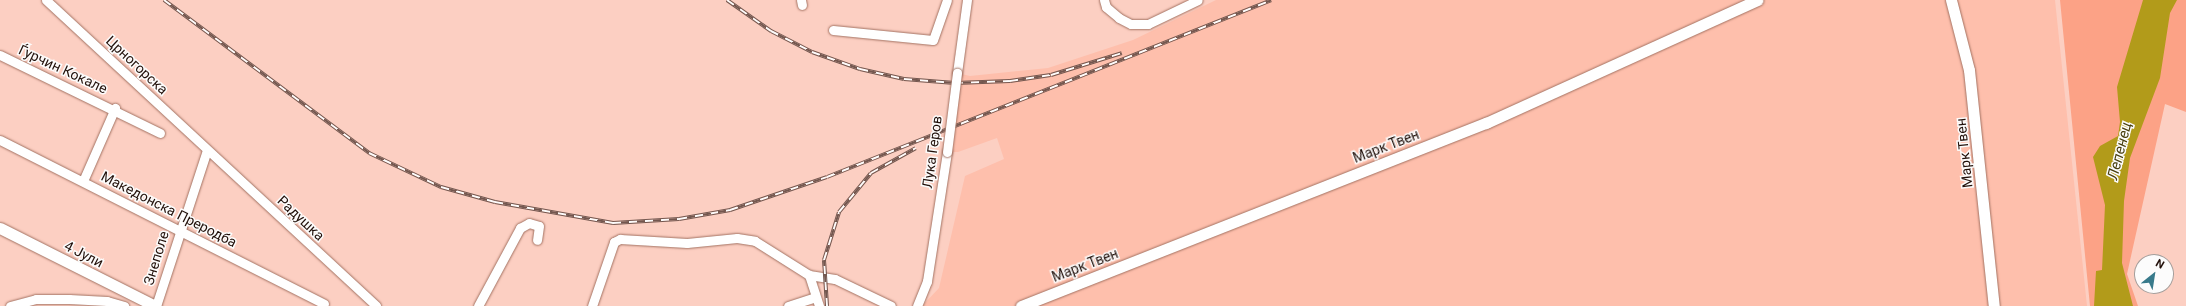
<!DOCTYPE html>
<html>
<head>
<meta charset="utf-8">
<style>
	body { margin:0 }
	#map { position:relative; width:2186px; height:306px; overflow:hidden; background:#fccfc2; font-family:Roboto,sans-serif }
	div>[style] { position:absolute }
	.built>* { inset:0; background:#febfac }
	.green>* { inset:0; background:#fca286 }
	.water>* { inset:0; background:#b29b1a }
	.roads { filter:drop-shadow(0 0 1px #a37262) drop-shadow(0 0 1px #a37262) }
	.minor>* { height:9px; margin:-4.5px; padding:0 4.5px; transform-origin:4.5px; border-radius:4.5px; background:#fff }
	.tertiary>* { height:11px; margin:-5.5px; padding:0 5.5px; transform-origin:5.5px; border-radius:5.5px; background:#fff }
	.rail>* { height:4px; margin-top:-2px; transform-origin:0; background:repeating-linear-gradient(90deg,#fcfcfc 0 8px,#73574f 0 16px); box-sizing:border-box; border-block:1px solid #73574f }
	.bridges { filter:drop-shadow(0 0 1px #a37262) drop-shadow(0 0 1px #a37262) }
	.minor-bridge>* { height:9px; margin:-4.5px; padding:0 4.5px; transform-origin:4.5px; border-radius:4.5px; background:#fff }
	span { translate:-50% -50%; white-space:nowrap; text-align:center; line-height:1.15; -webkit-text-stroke:3px #fcfcfc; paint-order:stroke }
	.street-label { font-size:14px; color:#22100a }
	.water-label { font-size:15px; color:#473e0d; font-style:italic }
	.north { position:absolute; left:2134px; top:254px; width:40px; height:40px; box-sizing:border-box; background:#fcfcfc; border:1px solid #a59e9b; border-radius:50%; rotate:30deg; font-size:11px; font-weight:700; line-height:16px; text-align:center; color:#22100a }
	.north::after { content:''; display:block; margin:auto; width:14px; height:18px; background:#387a8b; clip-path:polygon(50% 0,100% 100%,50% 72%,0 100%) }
</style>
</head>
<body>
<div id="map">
	<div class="built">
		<i style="clip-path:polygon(1216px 0,2055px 0,2087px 306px,922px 306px,939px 288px,965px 176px,1004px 159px,997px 138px,958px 152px,947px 152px,957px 73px,970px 76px,1048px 68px,1133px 40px)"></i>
	</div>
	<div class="green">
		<i style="clip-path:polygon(2060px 0,2186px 0,2186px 112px,2165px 104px,2127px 274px,2138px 306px,2090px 306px)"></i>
	</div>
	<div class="water">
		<i style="clip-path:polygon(2143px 0,2177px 0,2170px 13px,2160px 78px,2130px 158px,2124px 201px,2122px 263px,2133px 306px,2094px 306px,2096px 271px,2102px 270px,2105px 205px,2093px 157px,2100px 146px,2118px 136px,2120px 122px,2117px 87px)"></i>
	</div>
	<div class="roads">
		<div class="minor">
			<i style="left:46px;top:0;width:450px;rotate:42.8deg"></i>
			<i style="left:801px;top:0;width:5px;rotate:79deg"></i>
			<i style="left:1104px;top:0;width:7px;rotate:74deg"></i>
			<i style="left:1106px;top:7px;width:17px;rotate:40deg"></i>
			<i style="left:1119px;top:18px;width:13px;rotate:27deg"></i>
			<i style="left:1131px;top:24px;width:17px"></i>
			<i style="left:1148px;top:24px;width:55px;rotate:-25.6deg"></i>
			<i style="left:833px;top:30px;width:100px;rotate:5.7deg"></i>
			<i style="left:933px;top:40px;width:42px;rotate:-70.7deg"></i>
			<i style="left:0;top:55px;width:178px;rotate:26deg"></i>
			<i style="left:957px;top:73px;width:74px;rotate:-82.2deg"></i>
			<i style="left:0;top:140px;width:363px;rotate:26.8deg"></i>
			<i style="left:83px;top:181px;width:80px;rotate:-66.3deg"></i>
			<i style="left:809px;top:275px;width:33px;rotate:72deg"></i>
			<i style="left:10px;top:306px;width:27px;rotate:-15deg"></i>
			<i style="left:36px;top:299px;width:33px"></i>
			<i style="left:69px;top:299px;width:38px;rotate:3deg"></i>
			<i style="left:107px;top:301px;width:18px;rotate:16deg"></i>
			<i style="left:156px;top:306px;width:164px;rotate:-71.9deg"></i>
			<i style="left:478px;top:306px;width:89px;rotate:-61.7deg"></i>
			<i style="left:520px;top:228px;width:10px;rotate:-29deg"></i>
			<i style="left:529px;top:223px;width:10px;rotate:17deg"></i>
			<i style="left:539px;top:226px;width:14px;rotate:98deg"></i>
			<i style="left:592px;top:306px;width:68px;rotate:-71deg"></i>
			<i style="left:614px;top:242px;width:7px;rotate:-27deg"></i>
			<i style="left:620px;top:239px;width:67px;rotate:3.4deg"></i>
			<i style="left:687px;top:243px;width:50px;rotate:-5.7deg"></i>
			<i style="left:737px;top:238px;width:18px;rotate:9deg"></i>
			<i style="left:755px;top:241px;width:64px;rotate:32.2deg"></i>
			<i style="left:809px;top:275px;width:26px;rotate:9deg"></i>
			<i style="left:835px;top:279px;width:62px;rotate:25.7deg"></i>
			<i style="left:788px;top:306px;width:28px;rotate:-18deg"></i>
			<i style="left:917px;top:306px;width:27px;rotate:-68deg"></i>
			<i style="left:927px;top:281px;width:131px;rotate:-81.2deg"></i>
		</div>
		<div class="tertiary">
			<i style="left:1951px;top:0;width:72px;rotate:75.6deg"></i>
			<i style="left:1969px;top:70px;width:237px;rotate:84deg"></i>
			<i style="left:0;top:228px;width:174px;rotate:26.7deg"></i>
			<i style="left:1021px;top:306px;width:500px;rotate:-21.5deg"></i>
			<i style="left:1486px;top:123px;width:298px;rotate:-24.4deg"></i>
		</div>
	</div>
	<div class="rail">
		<i style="left:164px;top:0;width:256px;rotate:36.7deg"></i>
		<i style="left:369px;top:153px;width:80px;rotate:25.3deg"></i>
		<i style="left:441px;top:187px;width:56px;rotate:15.5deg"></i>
		<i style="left:495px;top:202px;width:120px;rotate:10.1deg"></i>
		<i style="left:613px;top:223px;width:66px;rotate:-3.5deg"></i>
		<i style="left:679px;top:219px;width:52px;rotate:-10deg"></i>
		<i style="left:730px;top:210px;width:102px;rotate:-18.8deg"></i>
		<i style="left:827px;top:177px;width:478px;rotate:-21.7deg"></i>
		<i style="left:727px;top:0;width:54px;rotate:35.2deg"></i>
		<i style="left:771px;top:31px;width:46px;rotate:27.1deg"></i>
		<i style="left:812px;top:52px;width:51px;rotate:19.5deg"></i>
		<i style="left:860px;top:69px;width:45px;rotate:12.8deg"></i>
		<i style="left:904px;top:79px;width:51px;rotate:4.5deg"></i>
		<i style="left:955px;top:83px;width:55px;rotate:-2.1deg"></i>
		<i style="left:1010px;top:81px;width:41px;rotate:-8.3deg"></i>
		<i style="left:1051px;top:75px;width:74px;rotate:-17.2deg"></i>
		<i style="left:827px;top:306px;width:46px;rotate:-93.7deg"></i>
		<i style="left:824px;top:260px;width:50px;rotate:-72.6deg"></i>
		<i style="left:839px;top:212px;width:50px;rotate:-50.6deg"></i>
		<i style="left:871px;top:173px;width:51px;rotate:-29.1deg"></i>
	</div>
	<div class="bridges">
		<div class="minor-bridge">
			<i style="left:947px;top:152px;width:80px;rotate:-82.8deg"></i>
		</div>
	</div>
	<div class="street-label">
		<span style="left:137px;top:65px;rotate:43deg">Црногорска</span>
		<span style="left:63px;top:69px;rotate:25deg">Ѓурчин Кокале</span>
		<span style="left:1386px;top:146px;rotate:-21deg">Марк Твен</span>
		<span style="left:932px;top:152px;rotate:-82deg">Лука Геров</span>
		<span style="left:1964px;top:153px;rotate:-96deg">Марк Твен</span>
		<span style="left:169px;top:209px;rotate:27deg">Македонска Преродба</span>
		<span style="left:301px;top:218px;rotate:43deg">Радушка</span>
		<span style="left:84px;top:254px;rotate:27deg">4 Јули</span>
		<span style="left:156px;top:258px;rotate:-73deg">Знеполе</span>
		<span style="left:1085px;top:265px;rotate:-21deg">Марк Твен</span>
	</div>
	<div class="water-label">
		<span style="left:2120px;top:151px;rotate:-76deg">Лепенец</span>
	</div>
	<div class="north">N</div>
</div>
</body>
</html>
